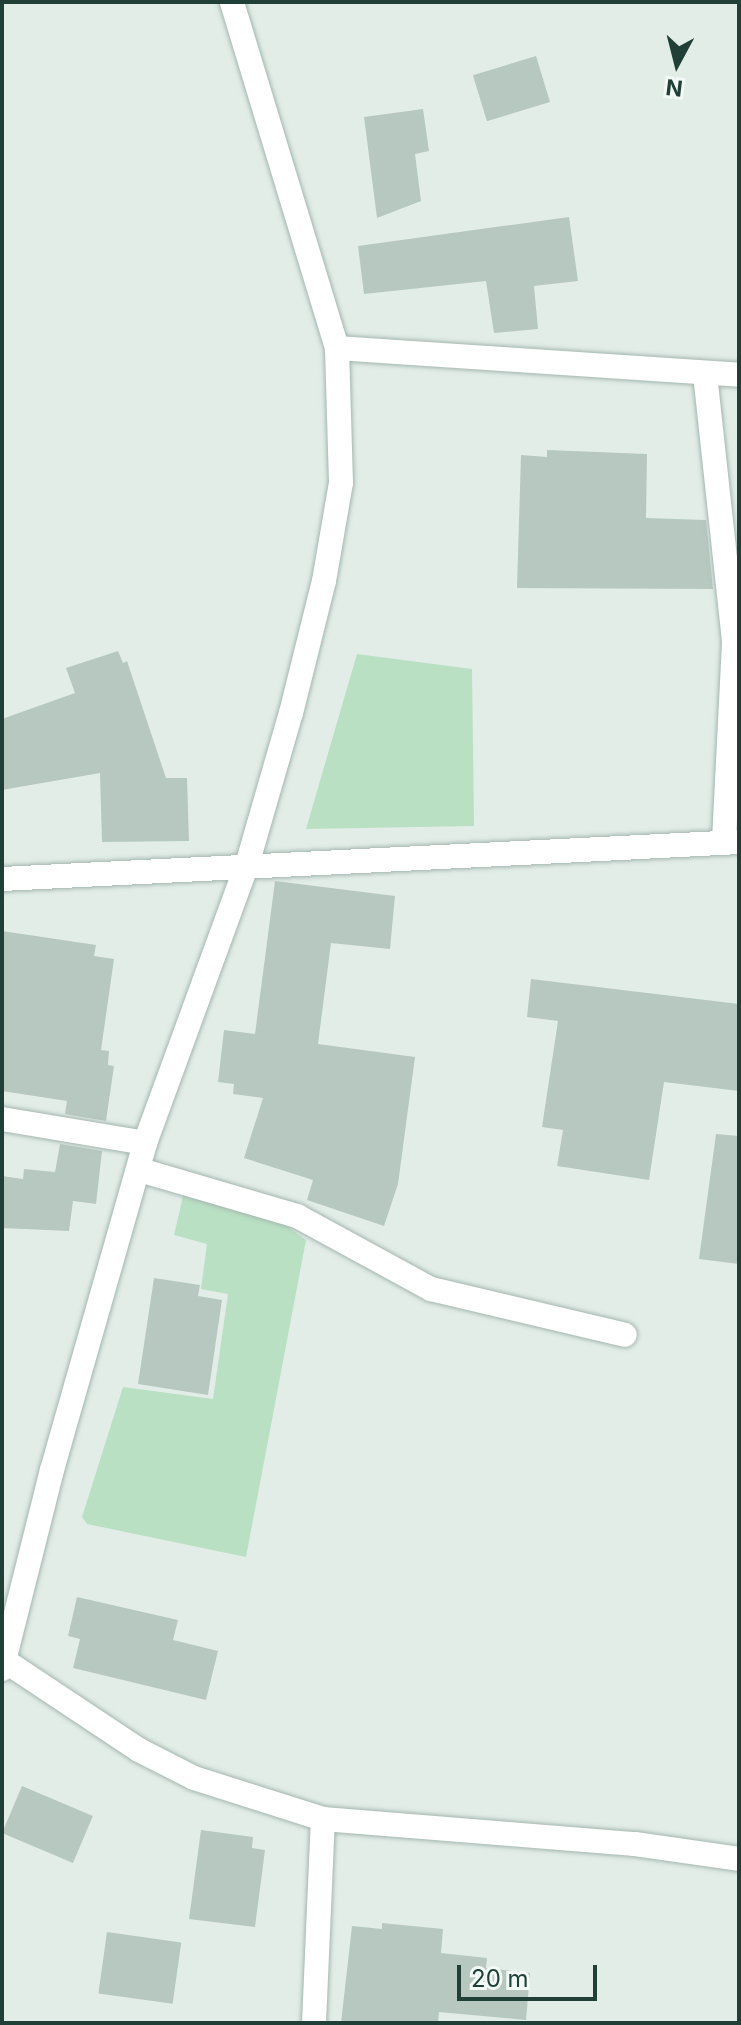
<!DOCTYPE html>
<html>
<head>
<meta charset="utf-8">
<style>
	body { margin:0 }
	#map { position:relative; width:741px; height:2025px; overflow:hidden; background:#e2ede8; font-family:Inter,sans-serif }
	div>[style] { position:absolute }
	.green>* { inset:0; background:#b9e0c3 }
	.building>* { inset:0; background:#b7c8c1; transform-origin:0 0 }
	.roads { filter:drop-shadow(0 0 2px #a4b6af) drop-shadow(0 0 2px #a4b6af) }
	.street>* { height:24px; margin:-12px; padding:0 12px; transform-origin:12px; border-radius:12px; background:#fff }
	.secondary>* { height:24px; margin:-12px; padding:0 12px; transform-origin:12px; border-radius:12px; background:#fff }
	span { translate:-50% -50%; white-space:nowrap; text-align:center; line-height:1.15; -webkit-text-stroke:6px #f3f9f6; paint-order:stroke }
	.frame { position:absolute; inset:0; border:4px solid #204037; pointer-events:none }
	.north { position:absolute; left:637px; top:24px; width:80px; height:80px; -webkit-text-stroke:6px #f3f9f6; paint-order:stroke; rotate:187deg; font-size:22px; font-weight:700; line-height:32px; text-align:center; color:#204037 }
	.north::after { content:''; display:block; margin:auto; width:28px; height:36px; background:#204037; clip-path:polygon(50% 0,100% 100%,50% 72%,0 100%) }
	.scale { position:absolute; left:457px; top:1965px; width:140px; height:36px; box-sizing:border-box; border:4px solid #204037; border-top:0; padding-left:10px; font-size:24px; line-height:28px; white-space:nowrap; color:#204037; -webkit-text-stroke:6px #f3f9f6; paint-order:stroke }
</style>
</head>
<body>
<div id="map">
	<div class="green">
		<i style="clip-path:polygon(357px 654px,472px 669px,474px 826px,306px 829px)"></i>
		<i style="clip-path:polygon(184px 1192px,274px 1217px,306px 1240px,246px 1557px,87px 1524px,82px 1517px,123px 1387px,213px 1399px,228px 1294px,201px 1289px,207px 1244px,174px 1235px)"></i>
	</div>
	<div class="building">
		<i style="left:536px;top:56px;width:48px;height:66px;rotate:73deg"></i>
		<i style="clip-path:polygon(423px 109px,429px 151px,415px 154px,421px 201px,377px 218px,364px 117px)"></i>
		<i style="clip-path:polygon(569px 217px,578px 281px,534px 286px,538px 329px,494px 333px,486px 281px,364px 294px,358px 246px)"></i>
		<i style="clip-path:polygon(547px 450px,647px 454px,646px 518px,706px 520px,713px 589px,517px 588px,521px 455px,547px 457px)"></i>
		<i style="clip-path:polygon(118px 651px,123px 663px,127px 661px,166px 778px,187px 778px,189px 841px,102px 842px,100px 773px,2px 790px,2px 719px,75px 693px,66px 668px)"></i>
		<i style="clip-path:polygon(275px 881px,395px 896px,390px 949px,331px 943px,318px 1044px,415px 1057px,398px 1184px,384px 1226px,307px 1200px,313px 1180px,244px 1158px,263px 1098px,233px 1094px,234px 1084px,218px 1082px,224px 1030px,255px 1034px)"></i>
		<i style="clip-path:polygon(2px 931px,96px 945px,94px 956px,114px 959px,101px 1050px,109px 1051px,108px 1065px,114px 1066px,106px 1121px,65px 1114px,67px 1101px,2px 1091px)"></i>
		<i style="clip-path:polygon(531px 979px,739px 1004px,739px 1091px,664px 1082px,649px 1180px,557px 1166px,563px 1130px,542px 1127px,558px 1021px,527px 1017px)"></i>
		<i style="clip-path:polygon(716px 1134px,739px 1136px,739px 1264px,699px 1259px)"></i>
		<i style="clip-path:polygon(60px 1144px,102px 1151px,96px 1204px,73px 1201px,69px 1231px,2px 1228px,2px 1176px,23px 1179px,24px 1169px,55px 1172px)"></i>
		<i style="clip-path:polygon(154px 1278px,200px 1285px,198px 1296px,222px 1300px,208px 1395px,138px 1384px)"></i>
		<i style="clip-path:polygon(77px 1597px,178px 1620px,173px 1640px,218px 1651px,206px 1700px,73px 1668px,80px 1639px,68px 1636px)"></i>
		<i style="left:22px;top:1786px;width:77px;height:51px;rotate:23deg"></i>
		<i style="clip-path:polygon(201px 1830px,253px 1837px,252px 1848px,265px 1850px,255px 1927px,189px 1919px)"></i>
		<i style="clip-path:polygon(382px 1923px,443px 1929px,441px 1953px,487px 1958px,486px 1968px,530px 1973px,526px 2020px,439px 2012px,438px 2023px,341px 2023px,352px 1926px,382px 1929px)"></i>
		<i style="left:107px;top:1932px;width:75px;height:62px;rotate:8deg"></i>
	</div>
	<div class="roads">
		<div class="street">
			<i style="left:337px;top:348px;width:403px;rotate:3.8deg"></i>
			<i style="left:705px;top:374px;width:271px;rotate:83.8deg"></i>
			<i style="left:734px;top:643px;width:200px;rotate:92.9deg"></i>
			<i style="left:2px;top:879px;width:738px;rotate:-2.87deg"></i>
			<i style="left:2px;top:1119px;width:145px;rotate:9.5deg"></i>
			<i style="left:140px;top:1170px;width:164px;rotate:16.3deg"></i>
			<i style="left:297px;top:1216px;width:153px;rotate:28.6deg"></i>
			<i style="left:431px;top:1289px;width:199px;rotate:13.3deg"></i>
			<i style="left:2px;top:1659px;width:164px;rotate:33.6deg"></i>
			<i style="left:139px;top:1750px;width:62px;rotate:27deg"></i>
			<i style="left:194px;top:1778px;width:135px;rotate:17.6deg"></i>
			<i style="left:323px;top:1819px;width:313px;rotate:4.6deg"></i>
			<i style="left:635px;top:1844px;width:105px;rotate:8.2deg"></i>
			<i style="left:314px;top:2023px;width:204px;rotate:-87.5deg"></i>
		</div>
		<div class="secondary">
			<i style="left:2px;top:1669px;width:205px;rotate:-75.9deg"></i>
			<i style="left:52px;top:1470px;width:340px;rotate:-74.1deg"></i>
			<i style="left:145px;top:1143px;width:296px;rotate:-69.9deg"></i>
			<i style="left:247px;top:865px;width:158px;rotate:-73.9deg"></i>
			<i style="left:291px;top:713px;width:136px;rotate:-76deg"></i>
			<i style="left:324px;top:581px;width:99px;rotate:-80.2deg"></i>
			<i style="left:341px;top:483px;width:135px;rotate:-91.7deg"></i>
			<i style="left:337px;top:348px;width:362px;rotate:-106.9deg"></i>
		</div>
	</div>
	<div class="frame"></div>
	<div class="north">N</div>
	<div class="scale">20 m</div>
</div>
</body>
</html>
